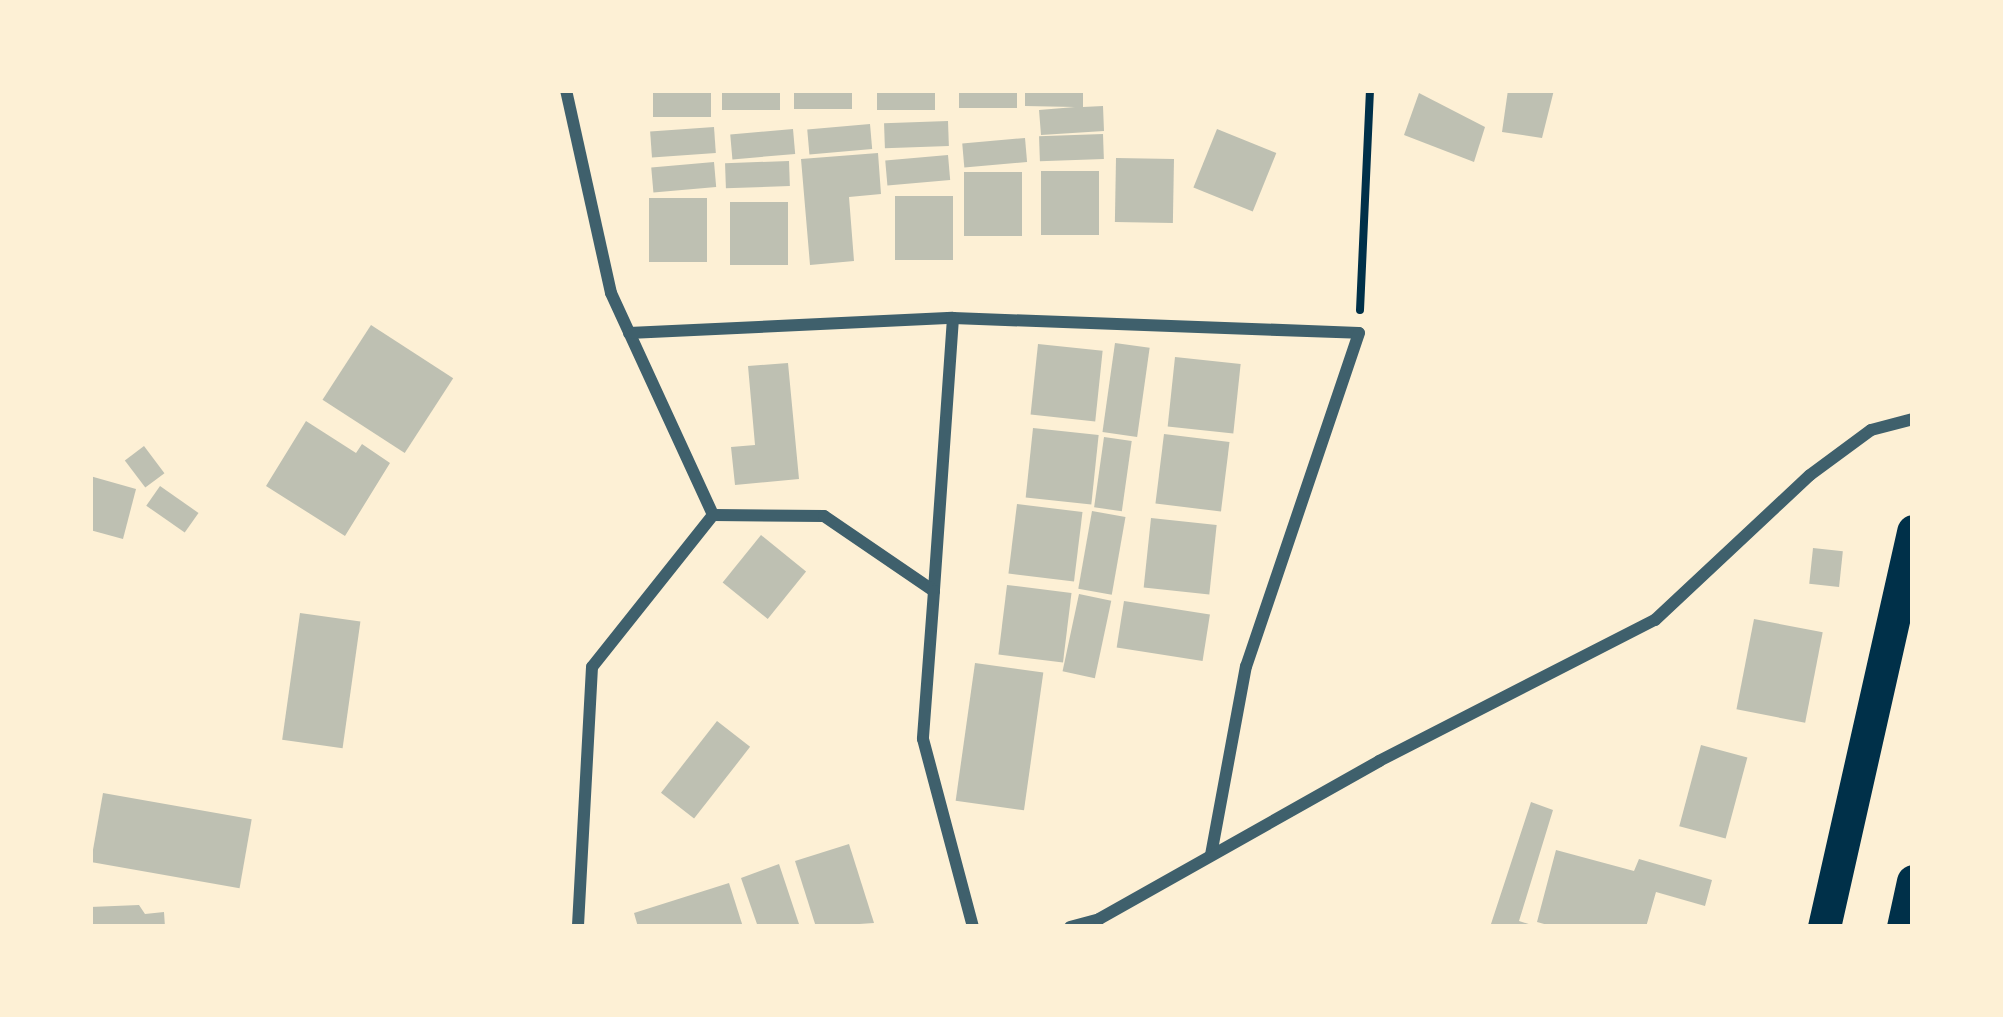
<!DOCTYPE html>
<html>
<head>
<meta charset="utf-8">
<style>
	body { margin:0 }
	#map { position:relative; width:2003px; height:1017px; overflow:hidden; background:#fdf0d5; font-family:Montserrat,sans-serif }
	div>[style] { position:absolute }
	.building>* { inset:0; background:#bec0b2; transform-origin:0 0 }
	.path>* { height:8px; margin:-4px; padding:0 4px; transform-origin:4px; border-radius:4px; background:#003049 }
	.minor>* { height:12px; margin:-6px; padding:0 6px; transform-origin:6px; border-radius:6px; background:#3f606c }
	.trunk>* { height:33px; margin:-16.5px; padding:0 16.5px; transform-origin:16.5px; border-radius:16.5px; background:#003049 }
	span { translate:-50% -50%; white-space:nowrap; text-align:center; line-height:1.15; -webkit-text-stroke:9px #fdf0d5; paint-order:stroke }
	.frame { position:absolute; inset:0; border:93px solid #fdf0d5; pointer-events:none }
</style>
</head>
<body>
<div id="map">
	<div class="building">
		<i style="left:653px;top:90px;width:58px;height:27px"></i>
		<i style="left:722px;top:90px;width:58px;height:20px"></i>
		<i style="left:794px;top:90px;width:58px;height:19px"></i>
		<i style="left:877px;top:90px;width:58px;height:20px"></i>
		<i style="left:959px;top:90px;width:58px;height:18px"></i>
		<i style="clip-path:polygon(1025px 90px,1083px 90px,1083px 107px,1103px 106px,1104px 131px,1041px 135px,1039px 110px,1075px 107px,1025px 106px)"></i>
		<i style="clip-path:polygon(1508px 90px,1554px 90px,1542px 138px,1502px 132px)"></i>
		<i style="clip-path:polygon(1419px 93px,1485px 127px,1474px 162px,1404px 135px)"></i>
		<i style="left:948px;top:121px;width:25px;height:64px;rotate:88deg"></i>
		<i style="left:870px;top:124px;width:25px;height:63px;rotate:85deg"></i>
		<i style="left:714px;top:127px;width:26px;height:64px;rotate:86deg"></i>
		<i style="left:793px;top:129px;width:25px;height:63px;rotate:85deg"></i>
		<i style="left:1217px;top:129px;width:64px;height:63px;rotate:22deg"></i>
		<i style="left:1103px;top:134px;width:25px;height:64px;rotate:88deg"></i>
		<i style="left:1025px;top:138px;width:24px;height:63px;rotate:85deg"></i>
		<i style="clip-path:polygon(878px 153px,881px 194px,849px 197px,854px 261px,810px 265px,801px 159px)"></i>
		<i style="left:948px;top:155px;width:25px;height:63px;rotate:85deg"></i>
		<i style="left:1116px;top:158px;width:58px;height:64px;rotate:1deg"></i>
		<i style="left:789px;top:161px;width:25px;height:64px;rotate:88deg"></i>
		<i style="left:714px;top:162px;width:25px;height:63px;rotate:85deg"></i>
		<i style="left:1041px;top:171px;width:58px;height:64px"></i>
		<i style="left:964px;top:172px;width:58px;height:64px"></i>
		<i style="left:895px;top:196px;width:58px;height:64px"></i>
		<i style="left:649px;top:198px;width:58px;height:64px"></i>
		<i style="left:730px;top:202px;width:58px;height:63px"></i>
		<i style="left:371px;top:325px;width:98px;height:89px;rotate:33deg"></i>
		<i style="left:1115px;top:343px;width:35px;height:90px;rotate:8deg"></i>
		<i style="left:1038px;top:344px;width:65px;height:71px;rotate:6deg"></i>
		<i style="left:1175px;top:357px;width:66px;height:70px;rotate:6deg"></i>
		<i style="clip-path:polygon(788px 363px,799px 479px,735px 485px,731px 447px,755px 445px,748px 366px)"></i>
		<i style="clip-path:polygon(306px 421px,356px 453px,362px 444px,390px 463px,345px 536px,266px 486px)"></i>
		<i style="left:1033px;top:428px;width:66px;height:70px;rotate:6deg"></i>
		<i style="left:1164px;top:434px;width:66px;height:70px;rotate:7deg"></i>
		<i style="left:1104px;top:437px;width:28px;height:71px;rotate:8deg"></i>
		<i style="left:144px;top:446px;width:34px;height:24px;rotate:53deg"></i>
		<i style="clip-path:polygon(90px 476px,136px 489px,123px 539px,90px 530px)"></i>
		<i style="left:160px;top:486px;width:47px;height:24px;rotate:35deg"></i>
		<i style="left:1017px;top:504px;width:66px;height:70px;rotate:7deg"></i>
		<i style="left:1092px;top:511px;width:34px;height:79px;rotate:10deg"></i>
		<i style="left:1151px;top:518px;width:66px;height:70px;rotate:6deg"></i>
		<i style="left:761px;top:535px;width:58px;height:61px;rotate:39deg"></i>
		<i style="left:1813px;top:548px;width:30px;height:36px;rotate:6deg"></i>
		<i style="left:1007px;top:585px;width:65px;height:70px;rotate:7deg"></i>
		<i style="left:1079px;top:594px;width:33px;height:79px;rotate:12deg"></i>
		<i style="left:1124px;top:601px;width:87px;height:47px;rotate:9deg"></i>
		<i style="left:300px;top:613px;width:61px;height:128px;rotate:8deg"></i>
		<i style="left:1754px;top:619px;width:70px;height:92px;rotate:11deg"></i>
		<i style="left:975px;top:663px;width:69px;height:139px;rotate:8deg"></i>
		<i style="left:717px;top:721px;width:42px;height:91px;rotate:38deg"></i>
		<i style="left:1701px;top:745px;width:48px;height:84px;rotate:15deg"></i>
		<i style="left:103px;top:793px;width:151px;height:70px;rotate:10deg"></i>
		<i style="clip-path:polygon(1531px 802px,1553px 810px,1519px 921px,1538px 927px,1490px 927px)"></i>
		<i style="clip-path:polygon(849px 844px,874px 923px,816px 927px,795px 861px)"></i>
		<i style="clip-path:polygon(1556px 850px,1634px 871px,1639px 859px,1712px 880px,1705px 906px,1656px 892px,1646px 927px,1555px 927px,1537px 922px)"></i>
		<i style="clip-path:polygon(779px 864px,800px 927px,758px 927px,741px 878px)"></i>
		<i style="clip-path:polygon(729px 883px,743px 927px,638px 927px,634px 913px)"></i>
		<i style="clip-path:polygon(139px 905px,145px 914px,164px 912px,165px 927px,90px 927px,90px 907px)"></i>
	</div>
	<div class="path">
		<i style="left:1360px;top:310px;width:220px;rotate:-87.4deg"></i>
	</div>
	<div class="minor">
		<i style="left:566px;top:90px;width:208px;rotate:77.5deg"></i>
		<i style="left:611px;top:293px;width:244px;rotate:65.3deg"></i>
		<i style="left:713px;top:515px;width:194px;rotate:128.5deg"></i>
		<i style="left:592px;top:667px;width:260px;rotate:93.1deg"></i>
		<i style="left:953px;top:318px;width:406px;rotate:2.1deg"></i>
		<i style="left:1359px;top:333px;width:352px;rotate:108.7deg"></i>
		<i style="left:1246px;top:666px;width:192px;rotate:100.5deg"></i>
		<i style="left:629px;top:333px;width:324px;rotate:-2.7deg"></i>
		<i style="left:953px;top:318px;width:274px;rotate:94deg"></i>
		<i style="left:713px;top:515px;width:111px;rotate:0.5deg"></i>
		<i style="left:824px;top:516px;width:133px;rotate:34.3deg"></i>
		<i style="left:934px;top:591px;width:148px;rotate:94.3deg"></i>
		<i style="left:923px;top:739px;width:195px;rotate:75.1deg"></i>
		<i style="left:1070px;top:927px;width:30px;rotate:-15deg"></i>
		<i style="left:1099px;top:919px;width:322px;rotate:-29.4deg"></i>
		<i style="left:1379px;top:761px;width:310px;rotate:-27.1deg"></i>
		<i style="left:1655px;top:620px;width:212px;rotate:-43.1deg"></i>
		<i style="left:1810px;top:475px;width:76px;rotate:-36.4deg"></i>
		<i style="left:1871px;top:430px;width:43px;rotate:-14.7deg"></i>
	</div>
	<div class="trunk">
		<i style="left:1824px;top:927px;width:406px;rotate:-77.3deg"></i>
		<i style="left:1903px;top:927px;width:47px;rotate:-77.7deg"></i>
	</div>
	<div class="frame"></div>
</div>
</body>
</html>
